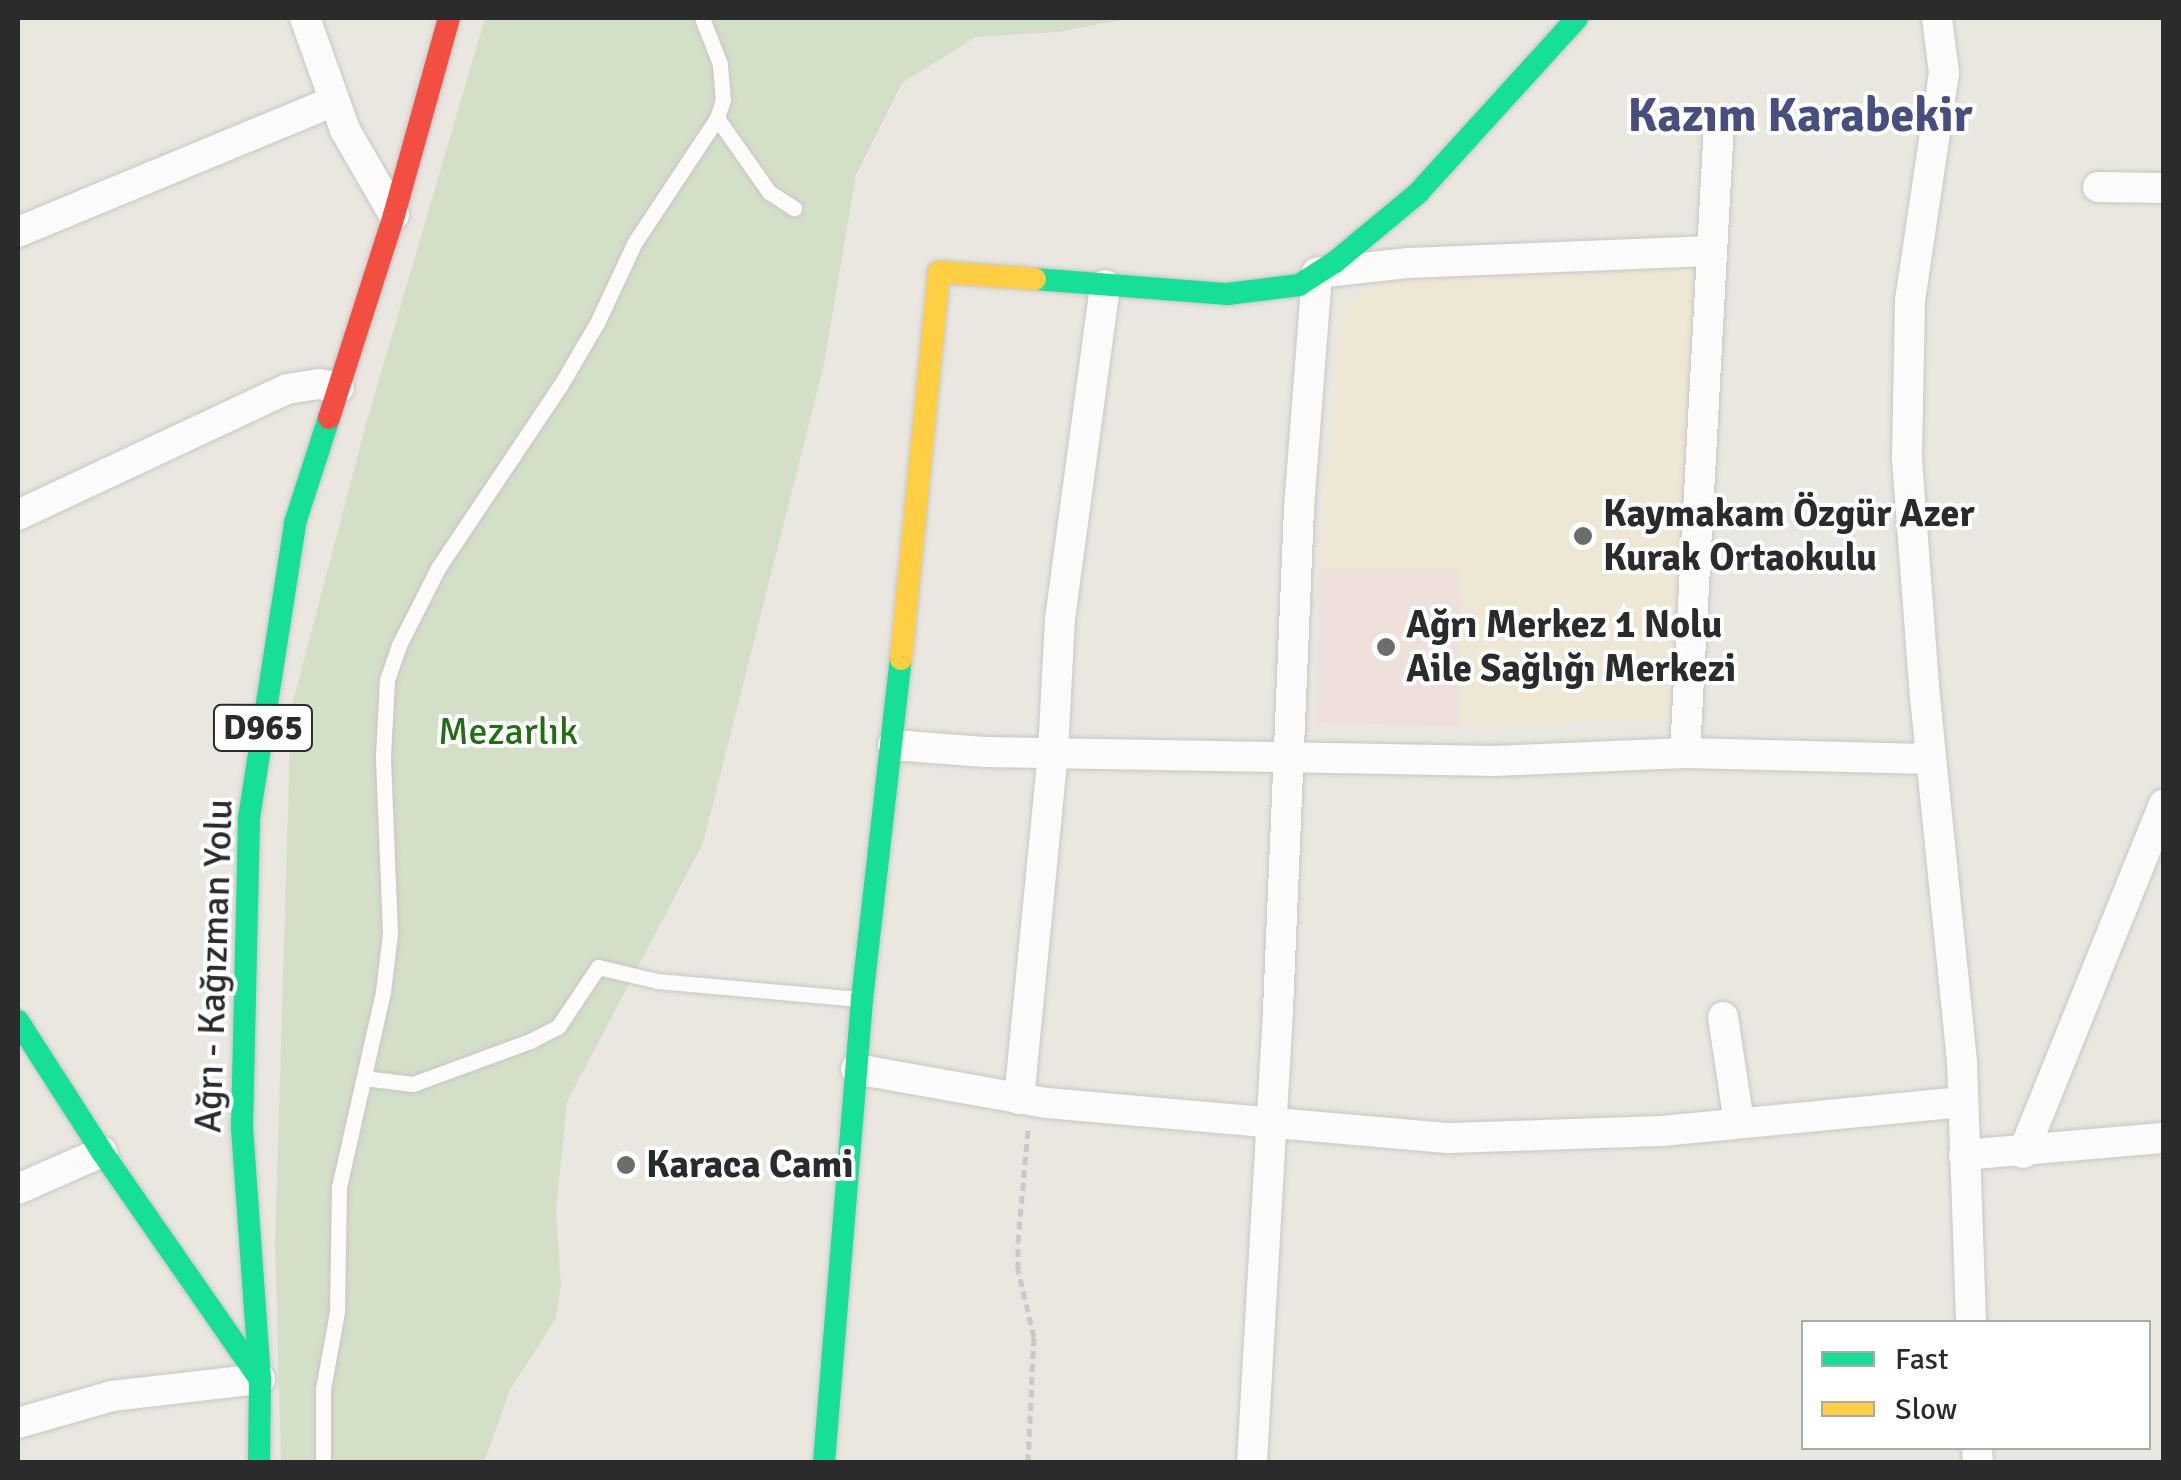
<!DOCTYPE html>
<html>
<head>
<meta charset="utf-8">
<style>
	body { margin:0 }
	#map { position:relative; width:2181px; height:1480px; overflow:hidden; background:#eae7e0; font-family:Signika,sans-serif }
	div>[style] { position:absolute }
	.education>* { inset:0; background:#eee7d4 }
	.medical>* { inset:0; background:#f0e0dc; transform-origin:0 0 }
	.cemetery>* { inset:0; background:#d4dfc7 }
	.path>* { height:5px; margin-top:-2.5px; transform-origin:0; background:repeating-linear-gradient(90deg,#cac9c8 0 8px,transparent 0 13px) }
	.roads { filter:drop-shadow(0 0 2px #c7c6c6) drop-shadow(0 0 2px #c7c6c6) }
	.lane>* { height:15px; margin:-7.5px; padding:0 7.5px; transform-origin:7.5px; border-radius:7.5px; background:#fcfbfa }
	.street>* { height:30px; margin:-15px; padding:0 15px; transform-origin:15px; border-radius:15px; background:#fcfbfa }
	.fast>* { height:22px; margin:-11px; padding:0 11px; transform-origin:11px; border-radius:11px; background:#16e098 }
	.slow>* { height:22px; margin:-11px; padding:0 11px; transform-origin:11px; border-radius:11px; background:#ffcf43 }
	.jam>* { height:22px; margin:-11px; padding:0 11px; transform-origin:11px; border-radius:11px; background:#f24e42 }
	.dots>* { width:28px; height:28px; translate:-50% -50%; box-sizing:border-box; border:5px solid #fff; border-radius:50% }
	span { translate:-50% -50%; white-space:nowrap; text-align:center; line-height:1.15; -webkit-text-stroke:8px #fff; paint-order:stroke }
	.shield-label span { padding:2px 8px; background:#fff; border:2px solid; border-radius:8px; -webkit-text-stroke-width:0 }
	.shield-label { font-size:35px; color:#2b2b2b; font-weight:700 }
	.poi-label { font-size:38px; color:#2b2b2b; font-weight:700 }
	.left { translate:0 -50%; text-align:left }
	.park-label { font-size:38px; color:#216e15 }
	.street-label { font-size:38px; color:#2b2b2b }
	.district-label { font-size:48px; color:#484e80; font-weight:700 }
	.frame { position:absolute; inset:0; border:20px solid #2b2b2b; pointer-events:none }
	.legend { position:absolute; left:1801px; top:1320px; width:350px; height:130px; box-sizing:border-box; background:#fff; border:2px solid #aaa; margin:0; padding:12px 18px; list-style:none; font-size:30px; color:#2b2b2b }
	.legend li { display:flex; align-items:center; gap:20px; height:50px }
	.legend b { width:50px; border:2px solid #aaa }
</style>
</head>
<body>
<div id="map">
	<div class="education">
		<i style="clip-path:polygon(1695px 265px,1669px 719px,1458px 726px,1461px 571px,1319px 568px,1342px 312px,1383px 272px)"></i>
	</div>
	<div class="medical">
		<i style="left:1319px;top:568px;width:142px;height:155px;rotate:1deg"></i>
	</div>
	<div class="cemetery">
		<i style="clip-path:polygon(485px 18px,1131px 18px,1058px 32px,976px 37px,902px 83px,856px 175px,824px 364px,703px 843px,567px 1102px,556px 1211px,561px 1285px,556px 1318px,510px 1390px,484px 1462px,281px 1462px,275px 1244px,291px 709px,366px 424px)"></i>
	</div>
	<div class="path">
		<i style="left:1028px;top:1462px;width:125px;rotate:-87.3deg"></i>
		<i style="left:1034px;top:1337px;width:69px;rotate:-103.4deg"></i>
		<i style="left:1018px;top:1270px;width:28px;rotate:-90deg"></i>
		<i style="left:1018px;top:1242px;width:113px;rotate:-84.9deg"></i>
	</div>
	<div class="roads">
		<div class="lane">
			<i style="left:717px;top:118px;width:90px;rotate:54.9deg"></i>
			<i style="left:769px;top:192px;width:30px;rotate:33deg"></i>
			<i style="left:364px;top:1078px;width:49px;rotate:7deg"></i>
			<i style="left:413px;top:1084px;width:125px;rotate:-20.2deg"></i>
			<i style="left:530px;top:1041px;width:31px;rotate:-27deg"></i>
			<i style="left:558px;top:1027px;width:72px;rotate:-56.3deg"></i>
			<i style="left:598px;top:967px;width:61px;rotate:13.3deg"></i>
			<i style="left:657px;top:981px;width:203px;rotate:5.1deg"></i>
			<i style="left:323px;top:1462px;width:73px;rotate:-90deg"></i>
			<i style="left:323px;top:1389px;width:78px;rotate:-79.7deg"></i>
			<i style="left:337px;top:1312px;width:125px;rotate:-89.1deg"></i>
			<i style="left:339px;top:1187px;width:200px;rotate:-77.3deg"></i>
			<i style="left:383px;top:992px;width:59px;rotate:-83.2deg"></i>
			<i style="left:390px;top:933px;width:177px;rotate:-92.3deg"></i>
			<i style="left:383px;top:756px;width:76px;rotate:-87deg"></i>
			<i style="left:387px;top:680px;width:37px;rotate:-71deg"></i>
			<i style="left:399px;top:645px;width:86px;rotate:-63.1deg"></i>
			<i style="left:438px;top:568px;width:219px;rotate:-56.2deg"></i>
			<i style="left:560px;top:386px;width:73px;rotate:-59.6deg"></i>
			<i style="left:597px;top:323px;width:89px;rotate:-64.9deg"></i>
			<i style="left:635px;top:242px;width:149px;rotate:-56.5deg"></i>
			<i style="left:717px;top:118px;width:19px;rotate:-72deg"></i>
			<i style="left:723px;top:100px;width:36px;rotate:-95deg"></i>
			<i style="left:720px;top:64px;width:49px;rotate:-111.4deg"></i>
		</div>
		<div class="street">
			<i style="left:305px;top:18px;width:119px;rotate:70.3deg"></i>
			<i style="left:345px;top:130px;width:98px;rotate:60deg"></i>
			<i style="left:1937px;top:18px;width:55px;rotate:82.7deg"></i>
			<i style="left:1944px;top:73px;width:230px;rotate:98.5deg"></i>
			<i style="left:1910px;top:300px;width:159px;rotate:91.1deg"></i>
			<i style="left:1907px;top:459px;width:239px;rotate:85.7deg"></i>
			<i style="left:1925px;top:697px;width:367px;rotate:84.2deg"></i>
			<i style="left:1962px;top:1062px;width:260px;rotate:88deg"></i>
			<i style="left:2098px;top:187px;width:66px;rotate:0.9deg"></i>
			<i style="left:18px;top:232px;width:342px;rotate:-22.5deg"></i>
			<i style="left:18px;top:515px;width:297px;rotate:-25.1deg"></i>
			<i style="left:287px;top:389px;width:32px;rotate:-9deg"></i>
			<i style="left:319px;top:384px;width:20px;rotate:11deg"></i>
			<i style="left:893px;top:745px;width:92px;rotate:4.4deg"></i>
			<i style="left:985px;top:752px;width:509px;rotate:1.01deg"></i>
			<i style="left:1494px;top:761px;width:191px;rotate:-2.4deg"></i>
			<i style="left:1685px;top:753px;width:246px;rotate:1.4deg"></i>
			<i style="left:1685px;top:753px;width:631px;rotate:-86.91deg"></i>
			<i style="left:1723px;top:1017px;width:107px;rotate:81.4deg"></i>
			<i style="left:856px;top:1069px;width:194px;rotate:10.1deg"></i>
			<i style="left:1047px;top:1103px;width:404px;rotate:5deg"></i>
			<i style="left:1449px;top:1138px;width:213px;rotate:-1.9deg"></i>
			<i style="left:1662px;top:1131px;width:302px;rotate:-5.5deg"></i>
			<i style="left:1019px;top:1099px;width:349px;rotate:-84.4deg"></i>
			<i style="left:1053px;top:752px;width:133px;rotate:-87deg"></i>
			<i style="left:1060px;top:619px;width:337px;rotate:-82.3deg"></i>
			<i style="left:2023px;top:1153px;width:376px;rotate:-68deg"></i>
			<i style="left:1964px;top:1155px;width:201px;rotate:-4.9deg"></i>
			<i style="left:18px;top:1189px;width:92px;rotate:-23.8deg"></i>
			<i style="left:18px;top:1423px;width:98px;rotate:-16deg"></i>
			<i style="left:112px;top:1396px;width:149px;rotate:-6.6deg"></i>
			<i style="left:1977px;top:1448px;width:14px;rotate:86deg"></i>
			<i style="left:1252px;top:1462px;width:453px;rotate:-86.7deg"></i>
			<i style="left:1278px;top:1010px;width:502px;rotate:-87.6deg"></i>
			<i style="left:1299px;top:508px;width:236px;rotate:-85.6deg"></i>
			<i style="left:1317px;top:273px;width:93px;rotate:-6.2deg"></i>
			<i style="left:1409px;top:263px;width:301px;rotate:-2.3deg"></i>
		</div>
		<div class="fast">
			<i style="left:1035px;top:279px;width:193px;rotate:4.5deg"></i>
			<i style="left:1227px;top:294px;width:73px;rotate:-7.1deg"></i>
			<i style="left:1299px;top:285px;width:43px;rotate:-32.6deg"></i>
			<i style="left:1335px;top:262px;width:108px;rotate:-39.7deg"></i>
			<i style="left:1418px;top:193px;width:236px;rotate:-47.7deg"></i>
			<i style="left:18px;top:1021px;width:156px;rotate:57.3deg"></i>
			<i style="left:102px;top:1152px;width:277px;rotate:55.2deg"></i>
			<i style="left:259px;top:1462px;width:83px;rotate:-89.3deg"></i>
			<i style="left:260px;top:1379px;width:253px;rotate:-94.1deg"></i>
			<i style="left:242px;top:1127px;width:309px;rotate:-88.7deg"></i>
			<i style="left:249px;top:818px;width:299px;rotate:-81.1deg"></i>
			<i style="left:295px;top:523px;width:110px;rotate:-72.1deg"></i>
			<i style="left:824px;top:1462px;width:465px;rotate:-85.3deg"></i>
			<i style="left:862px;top:999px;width:342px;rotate:-83.5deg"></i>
		</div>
		<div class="slow">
			<i style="left:901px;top:659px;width:389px;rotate:-84.4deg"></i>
			<i style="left:939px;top:272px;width:96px;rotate:4.2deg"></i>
		</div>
		<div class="jam">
			<i style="left:329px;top:418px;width:213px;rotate:-72.2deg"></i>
			<i style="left:394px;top:215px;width:205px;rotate:-74.4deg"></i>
		</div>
	</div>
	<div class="dots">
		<i style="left:1583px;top:536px;background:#6e6d6a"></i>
		<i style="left:1386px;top:647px;background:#6e6d6a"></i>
		<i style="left:626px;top:1165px;background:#6e6d6a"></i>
	</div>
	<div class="shield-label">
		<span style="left:263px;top:728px">D965</span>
	</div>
	<div class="poi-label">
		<span class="left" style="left:1603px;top:536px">Kaymakam Özgür Azer<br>Kurak Ortaokulu</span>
		<span class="left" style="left:1406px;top:647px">Ağrı Merkez 1 Nolu<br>Aile Sağlığı Merkezi</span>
		<span class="left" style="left:646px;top:1165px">Karaca Cami</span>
	</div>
	<div class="park-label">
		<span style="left:508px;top:732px">Mezarlık</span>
	</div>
	<div class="street-label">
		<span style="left:214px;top:966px;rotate:-88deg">Ağrı - Kağızman Yolu</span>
	</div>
	<div class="district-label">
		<span style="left:1800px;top:116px">Kazım Karabekir</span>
	</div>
	<div class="frame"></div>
	<ul class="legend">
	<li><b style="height:12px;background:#16e098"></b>Fast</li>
	<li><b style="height:12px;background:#ffcf43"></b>Slow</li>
	</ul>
</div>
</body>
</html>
